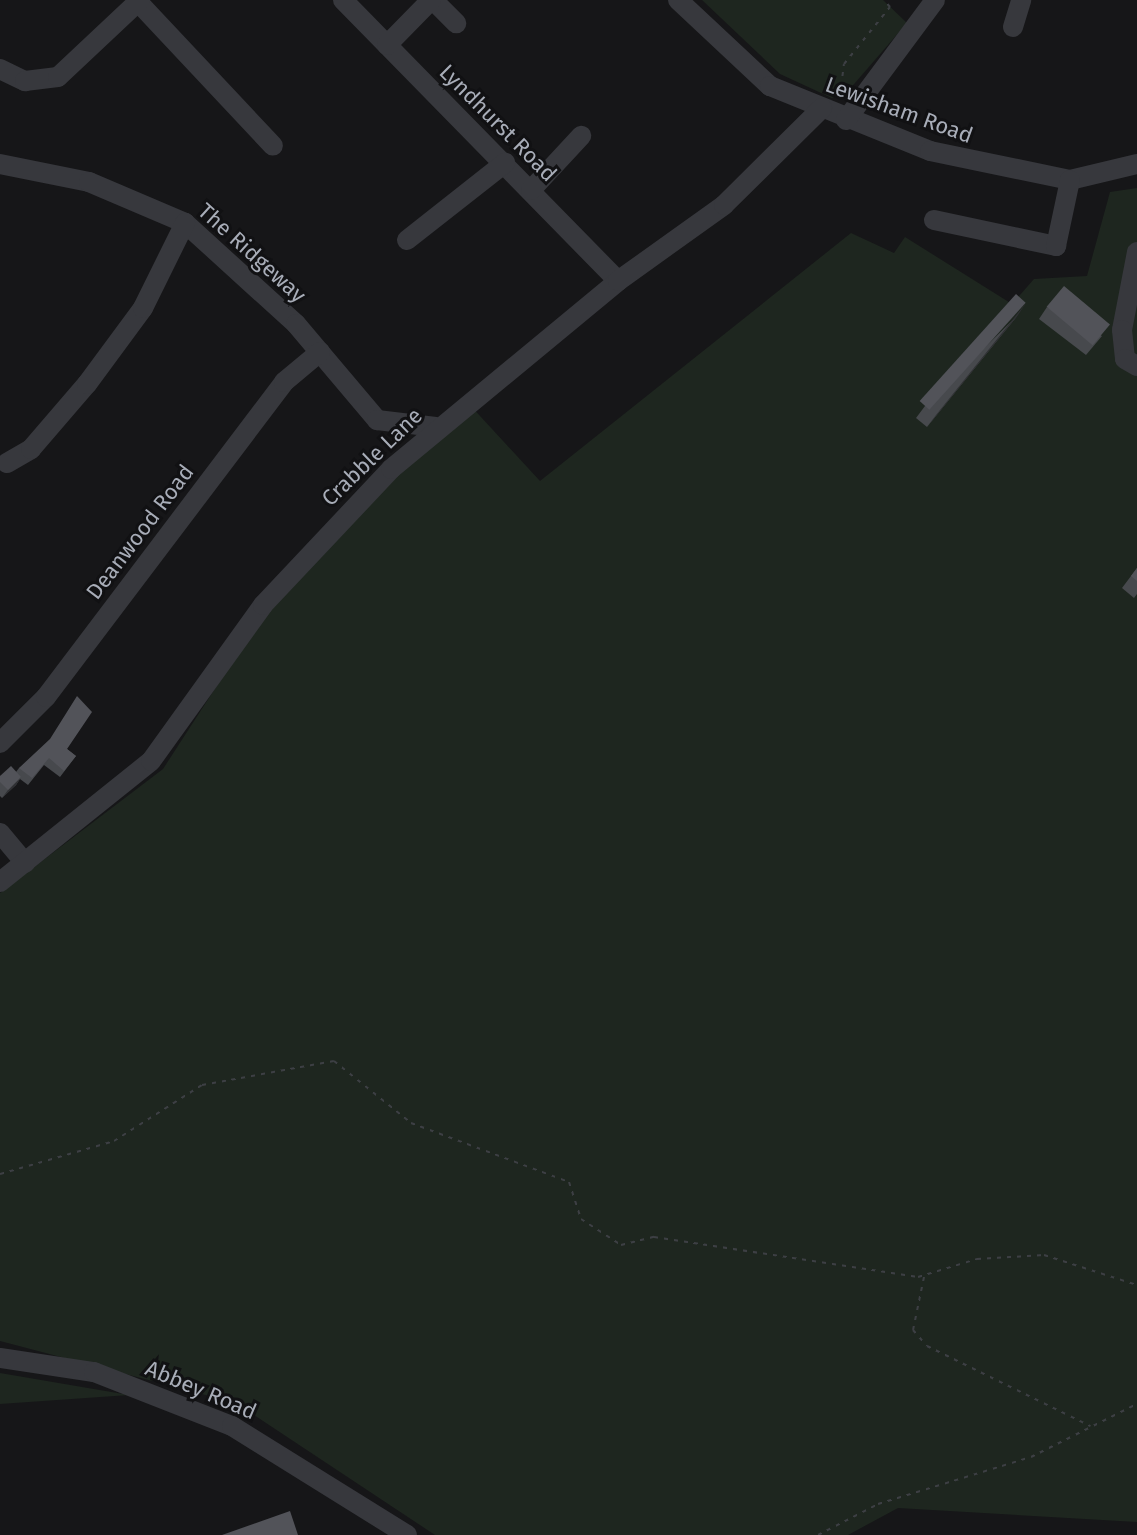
<!DOCTYPE html>
<html>
<head>
<meta charset="utf-8">
<style>
	body { margin:0 }
	#map { position:relative; width:1137px; height:1535px; overflow:hidden; background:#161618; font-family:"Fira Sans",sans-serif }
	div>[style] { position:absolute }
	.green>* { inset:0; background:#1e261f }
	.path>* { height:2px; margin-top:-1px; transform-origin:0; background:repeating-linear-gradient(90deg,#3d3f44 0 4px,transparent 0 10px) }
	.minor>* { height:20px; margin:-10px; padding:0 10px; transform-origin:10px; border-radius:10px; background:#37383d }
	.wall>* { inset:0; background:#47494d }
	.shaded-wall>* { inset:0; background:#2f3033 }
	.building>* { inset:0; background:#525359; transform-origin:0 0 }
	span { translate:-50% -50%; white-space:nowrap; text-align:center; line-height:1.15; -webkit-text-stroke:6px #111113; paint-order:stroke }
	.street-label { font-size:22px; color:#a8adb8 }
</style>
</head>
<body>
<div id="map">
	<div class="green">
		<i style="clip-path:polygon(702px 0,883px 0,907px 23px,848px 91px,832px 98px,780px 74px)"></i>
		<i style="clip-path:polygon(1137px 188px,1137px 1522px,898px 1508px,848px 1535px,435px 1535px,236px 1403px,0 1341px,0 893px,163px 769px,275px 596px,469px 404px,540px 481px,851px 233px,894px 253px,905px 237px,1012px 304px,1034px 279px,1087px 276px,1110px 192px)"></i>
		<i style="clip-path:polygon(0 1373px,129px 1395px,0 1404px)"></i>
	</div>
	<div class="path">
		<i style="left:840px;top:96px;width:32px;rotate:-83deg"></i>
		<i style="left:844px;top:64px;width:73px;rotate:-51.1deg"></i>
		<i style="left:890px;top:7px;width:9px;rotate:-131deg"></i>
		<i style="left:0;top:1174px;width:119px;rotate:-16.1deg"></i>
		<i style="left:114px;top:1141px;width:104px;rotate:-32.5deg"></i>
		<i style="left:202px;top:1085px;width:134px;rotate:-10.3deg"></i>
		<i style="left:334px;top:1061px;width:99px;rotate:38.8deg"></i>
		<i style="left:411px;top:1123px;width:169px;rotate:20.5deg"></i>
		<i style="left:569px;top:1182px;width:39px;rotate:72deg"></i>
		<i style="left:581px;top:1219px;width:48px;rotate:33deg"></i>
		<i style="left:621px;top:1245px;width:34px;rotate:-14deg"></i>
		<i style="left:654px;top:1237px;width:267px;rotate:8.6deg"></i>
		<i style="left:918px;top:1277px;width:62px;rotate:-17deg"></i>
		<i style="left:977px;top:1259px;width:67px;rotate:-3.4deg"></i>
		<i style="left:1044px;top:1255px;width:98px;rotate:17.9deg"></i>
		<i style="left:924px;top:1277px;width:54px;rotate:101.7deg"></i>
		<i style="left:913px;top:1330px;width:21px;rotate:49deg"></i>
		<i style="left:927px;top:1346px;width:182px;rotate:26.1deg"></i>
		<i style="left:818px;top:1535px;width:68px;rotate:-27.3deg"></i>
		<i style="left:878px;top:1504px;width:160px;rotate:-17.1deg"></i>
		<i style="left:1031px;top:1457px;width:119px;rotate:-26.6deg"></i>
	</div>
	<div class="minor">
		<i style="left:343px;top:0;width:393px;rotate:45.6deg"></i>
		<i style="left:433px;top:0;width:33px;rotate:45deg"></i>
		<i style="left:678px;top:0;width:126px;rotate:43.1deg"></i>
		<i style="left:770px;top:86px;width:173px;rotate:22.1deg"></i>
		<i style="left:930px;top:151px;width:143px;rotate:11.7deg"></i>
		<i style="left:1070px;top:180px;width:69px;rotate:-13.4deg"></i>
		<i style="left:138px;top:2px;width:197px;rotate:46.8deg"></i>
		<i style="left:1013px;top:27px;width:28px;rotate:-73deg"></i>
		<i style="left:387px;top:45px;width:63px;rotate:-45.6deg"></i>
		<i style="left:0;top:69px;width:28px;rotate:26deg"></i>
		<i style="left:25px;top:81px;width:33px;rotate:-7deg"></i>
		<i style="left:58px;top:77px;width:112px;rotate:-43.2deg"></i>
		<i style="left:846px;top:120px;width:149px;rotate:-53.4deg"></i>
		<i style="left:0;top:164px;width:91px;rotate:11.4deg"></i>
		<i style="left:89px;top:182px;width:104px;rotate:23.1deg"></i>
		<i style="left:185px;top:223px;width:150px;rotate:42.3deg"></i>
		<i style="left:296px;top:324px;width:126px;rotate:49.8deg"></i>
		<i style="left:377px;top:420px;width:59px;rotate:6.8deg"></i>
		<i style="left:531px;top:190px;width:74px;rotate:-47.2deg"></i>
		<i style="left:934px;top:220px;width:125px;rotate:12deg"></i>
		<i style="left:1056px;top:246px;width:67px;rotate:-78deg"></i>
		<i style="left:407px;top:240px;width:125px;rotate:-38.2deg"></i>
		<i style="left:1137px;top:252px;width:79px;rotate:100.9deg"></i>
		<i style="left:1122px;top:330px;width:29px;rotate:84deg"></i>
		<i style="left:1125px;top:359px;width:14px;rotate:30deg"></i>
		<i style="left:7px;top:463px;width:28px;rotate:-30deg"></i>
		<i style="left:31px;top:449px;width:86px;rotate:-49.3deg"></i>
		<i style="left:87px;top:384px;width:94px;rotate:-53.6deg"></i>
		<i style="left:143px;top:308px;width:95px;rotate:-63.7deg"></i>
		<i style="left:0;top:743px;width:65px;rotate:-45deg"></i>
		<i style="left:46px;top:697px;width:395px;rotate:-52.9deg"></i>
		<i style="left:284px;top:382px;width:47px;rotate:-39.8deg"></i>
		<i style="left:0;top:833px;width:39px;rotate:50deg"></i>
		<i style="left:0;top:882px;width:193px;rotate:-38.7deg"></i>
		<i style="left:151px;top:761px;width:192px;rotate:-54.3deg"></i>
		<i style="left:263px;top:605px;width:187px;rotate:-46.7deg"></i>
		<i style="left:391px;top:469px;width:295px;rotate:-39.6deg"></i>
		<i style="left:618px;top:281px;width:130px;rotate:-35.6deg"></i>
		<i style="left:724px;top:205px;width:138px;rotate:-44.7deg"></i>
		<i style="left:0;top:1358px;width:95px;rotate:8.5deg"></i>
		<i style="left:94px;top:1372px;width:148px;rotate:21.4deg"></i>
		<i style="left:232px;top:1426px;width:206px;rotate:31.9deg"></i>
	</div>
	<div class="wall">
		<i style="clip-path:polygon(1047px 307px,1102px 336px,1086px 355px,1039px 319px)"></i>
		<i style="clip-path:polygon(1018px 315px,927px 427px,916px 418px,925px 406px)"></i>
		<i style="clip-path:polygon(1137px 568px,1137px 594px,1134px 598px,1122px 588px)"></i>
		<i style="clip-path:polygon(67px 749px,76px 756px,60px 777px,44px 765px,28px 785px,20px 779px,16px 785px,2px 798px,0 796px,0 776px,16px 772px,19px 768px)"></i>
	</div>
	<div class="shaded-wall">
		<i style="clip-path:polygon(1026px 303px,1018px 315px,927px 427px,936px 415px)"></i>
		<i style="clip-path:polygon(21px 777px,16px 785px,2px 798px,8px 790px)"></i>
	</div>
	<div class="building">
		<i style="left:1064px;top:286px;width:60px;height:27px;rotate:40deg"></i>
		<i style="left:1016px;top:294px;width:13px;height:144px;rotate:42deg"></i>
		<i style="clip-path:polygon(1137px 568px,1137px 581px,1131px 576px)"></i>
		<i style="clip-path:polygon(77px 696px,92px 712px,67px 749px,76px 756px,64px 771px,49px 758px,32px 778px,19px 768px,50px 739px)"></i>
		<i style="clip-path:polygon(11px 766px,21px 777px,8px 790px,0 782px,0 776px)"></i>
		<i style="clip-path:polygon(290px 1511px,298px 1535px,222px 1535px)"></i>
	</div>
	<div class="street-label">
		<span style="left:899px;top:110px;rotate:20deg">Lewisham Road</span>
		<span style="left:498px;top:123px;rotate:45deg">Lyndhurst Road</span>
		<span style="left:252px;top:253px;rotate:42deg">The Ridgeway</span>
		<span style="left:372px;top:457px;rotate:-44deg">Crabble Lane</span>
		<span style="left:140px;top:532px;rotate:-53deg">Deanwood Road</span>
		<span style="left:201px;top:1390px;rotate:23deg">Abbey Road</span>
	</div>
</div>
</body>
</html>
